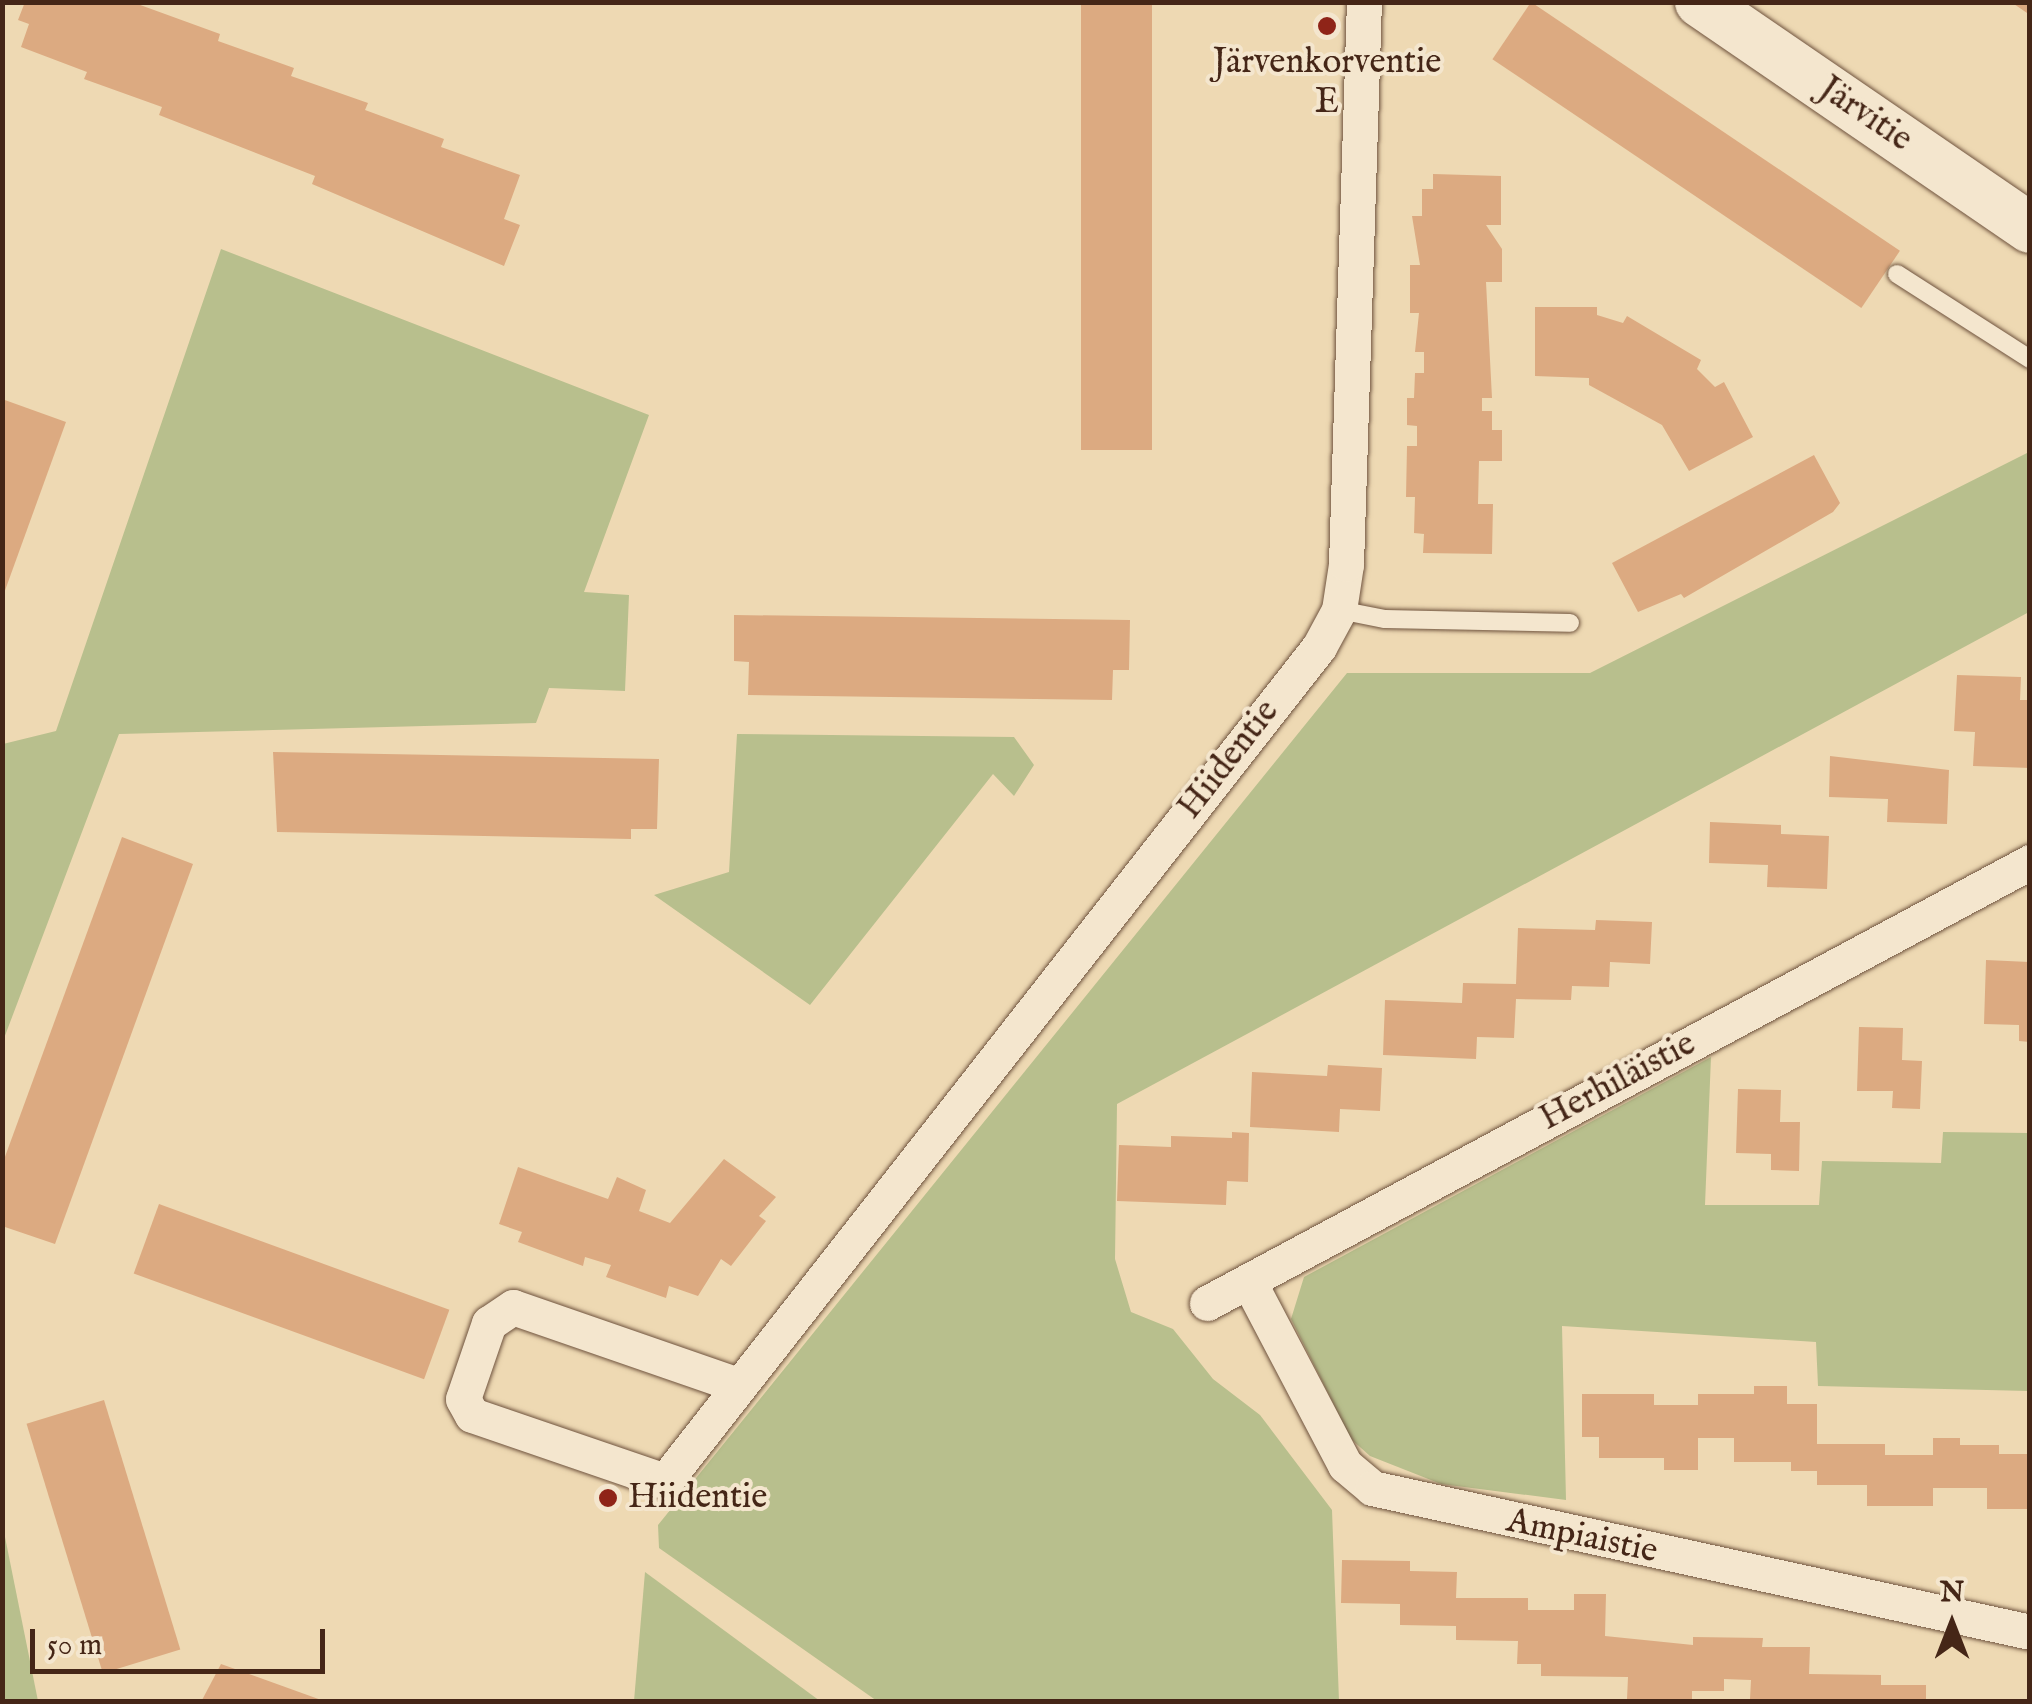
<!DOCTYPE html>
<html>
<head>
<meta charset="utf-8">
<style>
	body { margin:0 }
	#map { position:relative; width:2032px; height:1704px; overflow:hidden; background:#eed9b3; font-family:"IM FELL English",serif }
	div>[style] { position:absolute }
	.green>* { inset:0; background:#b8bf8d }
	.building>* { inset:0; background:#dcaa81; transform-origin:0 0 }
	.roads { filter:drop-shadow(0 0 2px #6f533e) drop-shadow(0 0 2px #6f533e) }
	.lane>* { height:18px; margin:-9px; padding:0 9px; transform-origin:9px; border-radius:9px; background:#f4e6ce }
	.street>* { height:35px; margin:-17.5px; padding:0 17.5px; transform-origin:17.5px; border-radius:17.5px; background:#f4e6ce }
	.secondary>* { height:50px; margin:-25px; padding:0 25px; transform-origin:25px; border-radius:25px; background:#f4e6ce }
	.dots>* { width:28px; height:28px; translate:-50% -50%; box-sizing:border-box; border:5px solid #f4e6ce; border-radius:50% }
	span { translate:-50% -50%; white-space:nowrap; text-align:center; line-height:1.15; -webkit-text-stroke:8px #f4e6ce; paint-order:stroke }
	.poi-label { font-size:35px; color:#452617 }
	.left { translate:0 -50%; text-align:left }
	.street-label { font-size:35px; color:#452617 }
	.frame { position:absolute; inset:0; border:5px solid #452617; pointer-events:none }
	.north { position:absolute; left:1902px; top:1574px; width:100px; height:100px; -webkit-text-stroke:8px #f4e6ce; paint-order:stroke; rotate:0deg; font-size:28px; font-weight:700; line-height:40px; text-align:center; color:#452617 }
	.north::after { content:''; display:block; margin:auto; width:35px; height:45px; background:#452617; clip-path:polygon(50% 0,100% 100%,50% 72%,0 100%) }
	.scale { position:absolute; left:30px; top:1629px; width:295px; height:45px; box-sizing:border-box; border:5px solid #452617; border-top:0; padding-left:12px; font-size:30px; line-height:35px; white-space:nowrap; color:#452617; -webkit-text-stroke:8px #f4e6ce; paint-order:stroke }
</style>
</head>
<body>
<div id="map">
	<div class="green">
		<i style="clip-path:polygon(221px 249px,649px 415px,584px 592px,629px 595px,625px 691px,549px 688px,536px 723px,119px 734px,3px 1041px,3px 744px,56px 731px)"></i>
		<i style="clip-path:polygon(2029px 452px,2029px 612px,1117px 1104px,1115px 1259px,1131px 1312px,1173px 1329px,1213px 1379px,1260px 1415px,1332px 1510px,1339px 1701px,877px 1701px,659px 1548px,658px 1525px,1347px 673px,1590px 673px)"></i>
		<i style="clip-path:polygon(737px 734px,1014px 737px,1034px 765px,1014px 796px,993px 774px,810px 1005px,654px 895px,729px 872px)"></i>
		<i style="clip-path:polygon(1711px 1057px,1705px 1205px,1819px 1205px,1822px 1161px,1941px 1163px,1943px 1132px,2029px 1133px,2029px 1391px,1818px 1386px,1816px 1342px,1562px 1326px,1566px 1500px,1441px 1484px,1370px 1456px,1351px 1439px,1291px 1319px,1304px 1277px)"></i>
		<i style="clip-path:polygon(2px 1527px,3px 1527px,38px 1701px,3px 1701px)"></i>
		<i style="clip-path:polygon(645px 1572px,820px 1701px,634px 1701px)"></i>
	</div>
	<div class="building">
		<i style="clip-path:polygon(25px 2px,132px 2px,220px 34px,218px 41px,294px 68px,291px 76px,368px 103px,365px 110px,444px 139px,441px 147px,520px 175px,504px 219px,520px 225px,504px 266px,312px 184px,315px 176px,159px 115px,162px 107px,84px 79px,87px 72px,21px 47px,29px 24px,18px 20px)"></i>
		<i style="left:1081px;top:2px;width:71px;height:448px"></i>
		<i style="left:1531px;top:2px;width:445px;height:69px;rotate:34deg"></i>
		<i style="clip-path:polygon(2011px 2px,2030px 2px,2030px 15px)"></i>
		<i style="clip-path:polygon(1433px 174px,1501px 176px,1501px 225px,1486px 225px,1502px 249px,1502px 282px,1486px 282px,1492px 398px,1482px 398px,1482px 411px,1492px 411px,1492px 430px,1502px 430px,1502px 461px,1479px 461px,1478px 504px,1493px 504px,1492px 554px,1423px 553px,1424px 534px,1414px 533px,1415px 497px,1406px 497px,1407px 446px,1417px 446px,1417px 426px,1407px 425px,1407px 398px,1414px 398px,1415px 373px,1424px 373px,1424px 352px,1415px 352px,1419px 313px,1410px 313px,1410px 265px,1420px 265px,1412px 216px,1422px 216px,1422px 189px,1433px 189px)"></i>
		<i style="clip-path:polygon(1535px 307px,1597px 307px,1597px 315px,1623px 323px,1627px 316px,1701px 360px,1697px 369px,1715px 387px,1724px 382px,1753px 437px,1689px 471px,1662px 425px,1589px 385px,1589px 378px,1535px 376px)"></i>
		<i style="clip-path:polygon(2px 399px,66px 422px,3px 596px,2px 596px)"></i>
		<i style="clip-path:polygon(1814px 455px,1840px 503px,1833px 512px,1684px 598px,1681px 594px,1638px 612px,1612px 563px)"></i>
		<i style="clip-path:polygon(734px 615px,1130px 620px,1129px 670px,1113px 670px,1112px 700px,748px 695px,749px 662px,734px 661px)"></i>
		<i style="clip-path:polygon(1957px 675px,2021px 677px,2020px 700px,2030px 700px,2030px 768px,1973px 766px,1975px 732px,1954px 731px)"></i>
		<i style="clip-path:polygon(273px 752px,659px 759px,657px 829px,631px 829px,631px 839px,277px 832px)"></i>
		<i style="clip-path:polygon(1830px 756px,1949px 770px,1947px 824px,1887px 822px,1888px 799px,1829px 797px)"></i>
		<i style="clip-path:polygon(1710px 822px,1781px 825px,1781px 834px,1829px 836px,1827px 889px,1767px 887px,1768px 865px,1709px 863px)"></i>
		<i style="clip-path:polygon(122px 837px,193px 864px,55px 1244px,2px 1226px,2px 1165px)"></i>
		<i style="clip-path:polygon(1596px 920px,1652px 922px,1650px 964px,1610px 962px,1609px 987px,1572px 986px,1571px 1000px,1516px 999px,1514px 1038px,1477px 1037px,1476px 1059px,1383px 1055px,1385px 1000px,1462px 1003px,1463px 983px,1516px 984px,1518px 928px,1595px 930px)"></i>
		<i style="clip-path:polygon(1986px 960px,2029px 962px,2030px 1042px,2019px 1041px,2019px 1025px,1984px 1024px)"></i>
		<i style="clip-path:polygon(1859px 1027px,1903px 1028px,1902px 1060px,1922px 1061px,1920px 1109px,1892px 1108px,1893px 1091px,1857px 1091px)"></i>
		<i style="clip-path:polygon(1328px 1065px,1382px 1068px,1380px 1111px,1340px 1109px,1339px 1132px,1250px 1127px,1252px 1072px,1327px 1076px)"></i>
		<i style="clip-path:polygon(1738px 1089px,1781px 1090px,1780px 1122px,1800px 1122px,1799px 1171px,1771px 1170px,1771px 1154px,1736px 1153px)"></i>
		<i style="clip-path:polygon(1232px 1132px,1249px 1133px,1248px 1182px,1227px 1181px,1226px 1205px,1117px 1201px,1119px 1145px,1171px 1147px,1171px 1136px,1232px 1138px)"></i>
		<i style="clip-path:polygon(724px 1159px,776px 1197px,759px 1216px,766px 1221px,731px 1266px,721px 1259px,698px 1296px,669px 1286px,666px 1298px,606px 1277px,611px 1265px,585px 1257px,583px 1266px,518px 1242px,522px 1232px,499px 1224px,518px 1167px,608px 1199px,617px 1177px,646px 1190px,639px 1211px,670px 1223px)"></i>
		<i style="left:159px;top:1204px;width:309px;height:74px;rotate:20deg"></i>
		<i style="clip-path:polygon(1754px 1386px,1787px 1386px,1787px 1404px,1817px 1404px,1817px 1444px,1885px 1444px,1885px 1455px,1933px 1455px,1933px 1438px,1960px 1438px,1960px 1445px,1999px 1445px,1999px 1454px,2030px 1454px,2030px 1509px,1987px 1509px,1987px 1488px,1933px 1488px,1933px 1506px,1867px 1506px,1867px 1485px,1817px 1485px,1817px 1471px,1791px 1471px,1791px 1462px,1734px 1462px,1734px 1438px,1698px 1438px,1698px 1470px,1664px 1470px,1664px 1458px,1599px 1458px,1599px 1437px,1582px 1437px,1582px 1394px,1654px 1394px,1654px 1405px,1698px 1405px,1698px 1394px,1754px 1394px)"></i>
		<i style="left:104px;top:1400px;width:261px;height:81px;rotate:73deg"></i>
		<i style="clip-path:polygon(1342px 1560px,1410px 1561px,1410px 1571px,1457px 1572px,1456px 1598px,1528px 1598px,1528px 1610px,1574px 1610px,1574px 1594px,1606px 1594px,1605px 1636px,1693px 1645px,1693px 1637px,1763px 1638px,1762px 1647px,1810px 1647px,1809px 1674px,1881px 1675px,1881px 1685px,1926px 1685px,1926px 1702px,1750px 1699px,1751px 1680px,1724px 1679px,1724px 1691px,1692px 1691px,1692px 1702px,1627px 1699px,1628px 1677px,1541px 1676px,1541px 1664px,1517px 1664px,1518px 1641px,1456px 1640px,1456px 1626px,1400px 1625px,1400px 1604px,1341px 1603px)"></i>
		<i style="clip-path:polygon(221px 1664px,324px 1701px,324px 1702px,201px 1702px)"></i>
	</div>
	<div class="roads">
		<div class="lane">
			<i style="left:1897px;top:274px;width:158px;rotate:32.6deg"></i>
			<i style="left:1339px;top:610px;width:47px;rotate:11.1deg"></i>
			<i style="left:1385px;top:619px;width:185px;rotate:1.2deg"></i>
		</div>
		<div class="street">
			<i style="left:1249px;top:1282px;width:207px;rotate:62.3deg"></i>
			<i style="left:1345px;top:1465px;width:35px;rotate:40deg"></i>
			<i style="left:1372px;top:1488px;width:674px;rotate:12.34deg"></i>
			<i style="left:1207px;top:1303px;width:934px;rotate:-28.18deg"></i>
			<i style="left:738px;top:1385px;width:238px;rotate:-160.9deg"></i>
			<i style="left:513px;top:1307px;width:29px;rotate:146deg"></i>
			<i style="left:489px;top:1323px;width:80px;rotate:108.9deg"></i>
			<i style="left:463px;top:1399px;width:18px;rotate:61deg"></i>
			<i style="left:472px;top:1415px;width:204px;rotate:18.9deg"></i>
			<i style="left:665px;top:1481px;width:1060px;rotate:-51.9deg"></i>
			<i style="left:1319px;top:647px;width:42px;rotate:-61.6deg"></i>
			<i style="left:1339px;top:610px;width:47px;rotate:-81.3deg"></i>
			<i style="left:1346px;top:564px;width:562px;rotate:-88.17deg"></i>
		</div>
		<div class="secondary">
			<i style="left:1700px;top:2px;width:400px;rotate:34.4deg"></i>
		</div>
	</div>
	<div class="dots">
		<i style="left:1327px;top:26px;background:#8f2418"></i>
		<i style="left:608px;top:1498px;background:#8f2418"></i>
	</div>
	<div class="poi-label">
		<span style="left:1327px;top:83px">Järvenkorventie<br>E</span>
		<span class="left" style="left:628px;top:1498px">Hiidentie</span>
	</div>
	<div class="street-label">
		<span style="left:1865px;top:115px;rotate:34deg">Järvitie</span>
		<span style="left:1229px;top:760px;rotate:-52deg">Hiidentie</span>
		<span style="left:1618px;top:1082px;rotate:-28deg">Herhiläistie</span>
		<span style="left:1582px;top:1537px;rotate:12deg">Ampiaistie</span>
	</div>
	<div class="frame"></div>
	<div class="north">N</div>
	<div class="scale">50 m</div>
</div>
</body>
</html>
